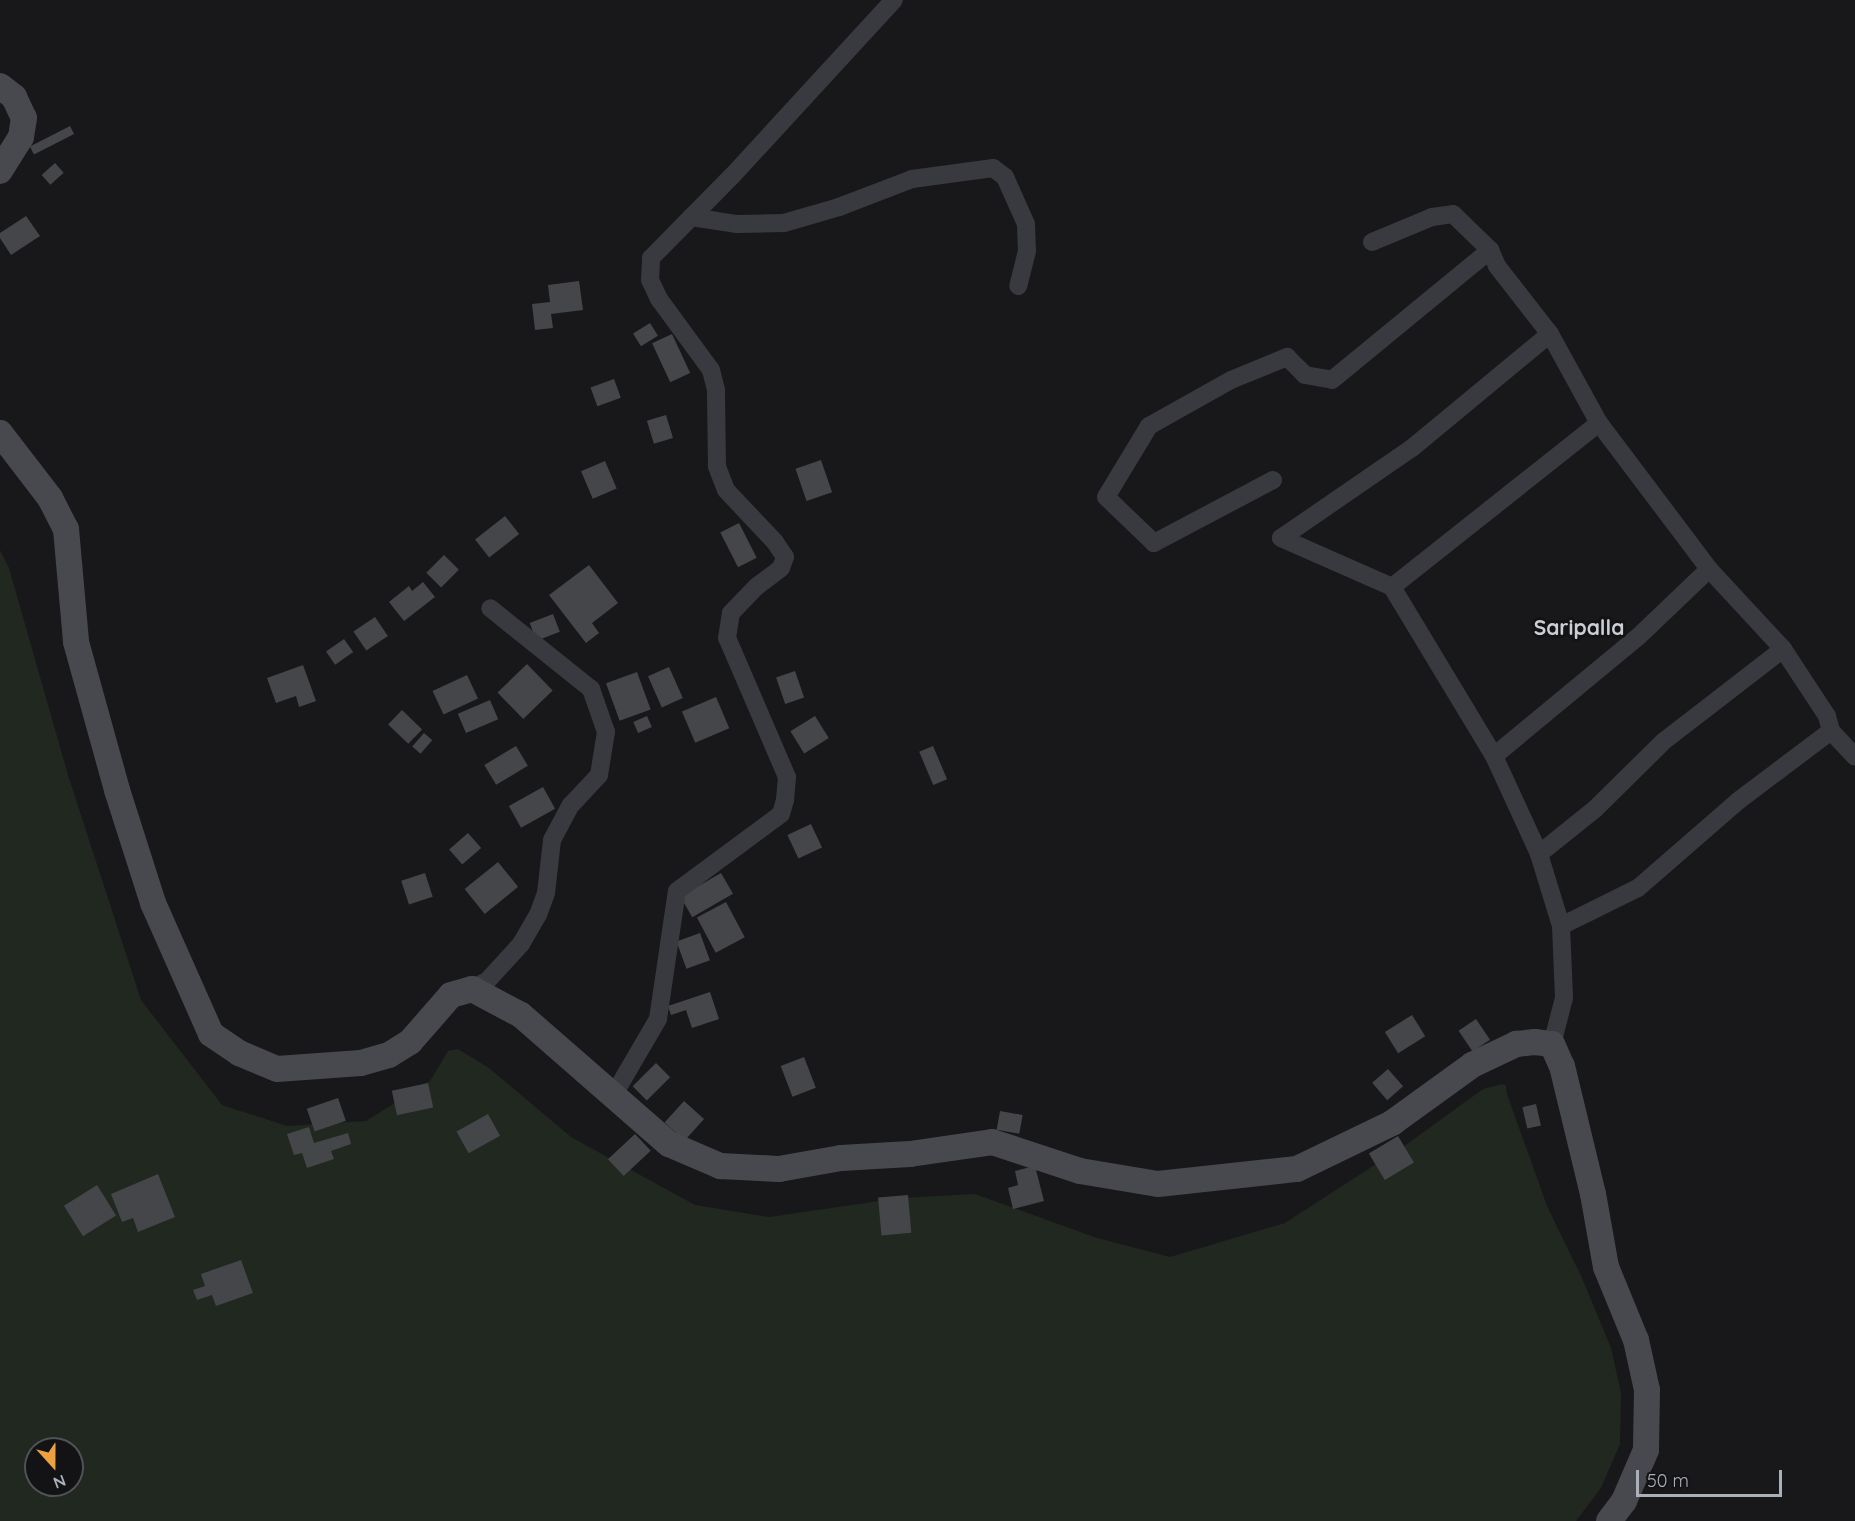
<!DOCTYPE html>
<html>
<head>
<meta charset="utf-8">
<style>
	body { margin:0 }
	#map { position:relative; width:1855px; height:1521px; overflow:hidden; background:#18181a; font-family:Quicksand,sans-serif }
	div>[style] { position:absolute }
	.green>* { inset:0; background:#202820 }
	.building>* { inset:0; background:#44464a; transform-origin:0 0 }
	.street>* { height:18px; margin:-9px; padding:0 9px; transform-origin:9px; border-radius:9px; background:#393a3f }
	.secondary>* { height:26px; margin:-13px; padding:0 13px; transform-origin:13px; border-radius:13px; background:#47494e }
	span { translate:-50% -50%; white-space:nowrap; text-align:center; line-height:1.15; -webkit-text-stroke:6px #131315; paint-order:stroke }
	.quarter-label { font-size:21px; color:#cbcfd5; font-weight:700 }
	.north { position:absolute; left:24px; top:1437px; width:60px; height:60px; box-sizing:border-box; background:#131315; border:2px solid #4f5257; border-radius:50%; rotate:159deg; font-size:16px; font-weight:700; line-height:24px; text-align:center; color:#aab0b9 }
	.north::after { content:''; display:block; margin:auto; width:21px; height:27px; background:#eba13f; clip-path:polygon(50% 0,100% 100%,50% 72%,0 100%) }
	.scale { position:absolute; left:1636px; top:1470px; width:146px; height:27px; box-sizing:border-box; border:3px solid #aab0b9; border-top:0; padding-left:8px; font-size:18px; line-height:21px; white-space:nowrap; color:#aab0b9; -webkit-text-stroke:4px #131315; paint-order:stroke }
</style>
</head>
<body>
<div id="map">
	<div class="green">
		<i style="clip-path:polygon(evenodd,0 550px,9px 568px,68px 775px,141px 1000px,222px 1105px,287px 1126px,366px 1121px,430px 1081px,448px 1051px,458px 1049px,489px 1068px,571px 1137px,695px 1205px,769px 1217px,900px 1198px,975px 1194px,1097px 1238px,1170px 1257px,1285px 1223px,1407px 1144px,1483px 1089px,1502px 1084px,1506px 1086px,1507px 1094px,1547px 1206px,1582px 1278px,1611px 1348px,1621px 1393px,1620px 1444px,1601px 1488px,1576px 1521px,0 1521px,0 550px,36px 1449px,72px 1449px,72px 1485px,36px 1485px,36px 1449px)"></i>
	</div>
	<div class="building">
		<i style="left:70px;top:126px;width:9px;height:45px;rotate:63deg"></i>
		<i style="left:55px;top:163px;width:13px;height:18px;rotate:48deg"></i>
		<i style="clip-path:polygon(26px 216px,40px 236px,11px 255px,0 238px,0 233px)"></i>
		<i style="clip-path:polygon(579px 281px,583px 310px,551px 314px,553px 328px,535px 330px,532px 304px,550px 302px,548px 285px)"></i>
		<i style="left:650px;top:323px;width:15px;height:20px;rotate:58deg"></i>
		<i style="left:672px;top:334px;width:43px;height:22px;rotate:65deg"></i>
		<i style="left:614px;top:379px;width:20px;height:25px;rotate:70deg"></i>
		<i style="left:666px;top:415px;width:24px;height:20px;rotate:73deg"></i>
		<i style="left:821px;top:460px;width:34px;height:27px;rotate:71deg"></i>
		<i style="left:605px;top:461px;width:30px;height:26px;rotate:67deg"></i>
		<i style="left:505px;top:516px;width:23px;height:38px;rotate:52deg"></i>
		<i style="left:739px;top:523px;width:39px;height:21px;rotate:63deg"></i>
		<i style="left:444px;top:555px;width:21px;height:25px;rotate:45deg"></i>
		<i style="clip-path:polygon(589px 565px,618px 603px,592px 623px,599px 633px,586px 643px,549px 595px)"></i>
		<i style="clip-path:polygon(423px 582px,435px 597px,404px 621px,389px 602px,409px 586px,412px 591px)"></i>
		<i style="left:553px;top:614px;width:19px;height:25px;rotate:69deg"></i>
		<i style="left:375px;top:617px;width:23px;height:26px;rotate:56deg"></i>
		<i style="left:344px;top:639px;width:16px;height:22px;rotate:55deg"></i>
		<i style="left:527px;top:664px;width:37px;height:41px;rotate:46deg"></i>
		<i style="clip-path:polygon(303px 665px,316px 701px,299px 707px,296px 696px,276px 703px,267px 678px)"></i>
		<i style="left:669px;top:667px;width:34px;height:23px;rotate:66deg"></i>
		<i style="left:795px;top:671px;width:28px;height:20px;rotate:71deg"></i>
		<i style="left:637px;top:672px;width:40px;height:33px;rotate:70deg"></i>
		<i style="left:467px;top:675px;width:26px;height:38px;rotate:65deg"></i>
		<i style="left:716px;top:697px;width:34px;height:37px;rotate:67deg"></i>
		<i style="left:490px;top:700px;width:21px;height:35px;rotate:67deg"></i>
		<i style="left:402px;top:710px;width:28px;height:20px;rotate:44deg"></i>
		<i style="left:647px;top:716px;width:12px;height:15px;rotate:66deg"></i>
		<i style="left:815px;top:716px;width:26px;height:29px;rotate:58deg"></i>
		<i style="left:424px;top:733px;width:11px;height:18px;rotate:41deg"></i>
		<i style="left:516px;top:746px;width:23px;height:37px;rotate:59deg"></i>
		<i style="left:933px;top:746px;width:36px;height:15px;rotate:67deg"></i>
		<i style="left:543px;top:787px;width:25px;height:39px;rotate:61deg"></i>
		<i style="left:811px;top:824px;width:26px;height:26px;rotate:65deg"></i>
		<i style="left:468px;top:833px;width:20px;height:25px;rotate:49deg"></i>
		<i style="left:498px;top:862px;width:32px;height:43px;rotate:51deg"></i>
		<i style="left:425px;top:873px;width:25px;height:25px;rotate:72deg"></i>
		<i style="left:721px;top:873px;width:24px;height:47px;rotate:60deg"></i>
		<i style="left:726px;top:902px;width:40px;height:33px;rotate:62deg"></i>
		<i style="left:700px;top:933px;width:29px;height:25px;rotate:70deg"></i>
		<i style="clip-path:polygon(710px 992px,719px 1019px,692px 1028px,686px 1010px,671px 1015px,668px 1006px)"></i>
		<i style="left:1412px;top:1015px;width:25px;height:32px;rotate:58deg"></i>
		<i style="left:1476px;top:1019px;width:25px;height:21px;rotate:56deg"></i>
		<i style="left:804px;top:1057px;width:33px;height:25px;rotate:69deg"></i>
		<i style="left:656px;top:1063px;width:20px;height:33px;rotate:45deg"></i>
		<i style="left:1388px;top:1069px;width:23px;height:21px;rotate:49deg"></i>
		<i style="left:428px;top:1083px;width:25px;height:37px;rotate:78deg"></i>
		<i style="left:338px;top:1098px;width:24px;height:33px;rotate:71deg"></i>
		<i style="left:684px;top:1101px;width:27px;height:29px;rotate:42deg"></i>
		<i style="left:1536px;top:1104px;width:22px;height:14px;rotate:77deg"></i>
		<i style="left:1000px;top:1111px;width:23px;height:19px;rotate:10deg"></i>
		<i style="left:488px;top:1114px;width:25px;height:36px;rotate:61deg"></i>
		<i style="clip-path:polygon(309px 1127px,314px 1143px,348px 1133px,351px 1144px,331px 1151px,334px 1159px,307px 1168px,302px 1153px,294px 1155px,287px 1134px)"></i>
		<i style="left:635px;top:1134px;width:23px;height:37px;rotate:47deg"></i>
		<i style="left:1398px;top:1136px;width:31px;height:34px;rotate:59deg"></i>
		<i style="clip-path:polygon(1035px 1166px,1044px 1201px,1013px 1209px,1008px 1188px,1018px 1185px,1015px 1171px)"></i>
		<i style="clip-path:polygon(158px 1174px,175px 1217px,138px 1232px,133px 1218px,122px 1222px,111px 1194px)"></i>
		<i style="left:97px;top:1185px;width:36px;height:39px;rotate:58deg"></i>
		<i style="left:908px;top:1195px;width:38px;height:30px;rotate:85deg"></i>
		<i style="clip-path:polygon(241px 1260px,253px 1293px,216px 1306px,212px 1295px,197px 1300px,193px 1290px,205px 1286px,201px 1274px)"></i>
	</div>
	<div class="street">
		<i style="left:691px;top:217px;width:47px;rotate:8.7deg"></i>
		<i style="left:737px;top:224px;width:47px;rotate:-1.2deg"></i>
		<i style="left:784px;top:223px;width:57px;rotate:-16.2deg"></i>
		<i style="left:839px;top:207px;width:78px;rotate:-21deg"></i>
		<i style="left:912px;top:179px;width:82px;rotate:-7.7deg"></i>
		<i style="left:993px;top:168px;width:15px;rotate:37deg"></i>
		<i style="left:1005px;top:177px;width:51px;rotate:65.9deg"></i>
		<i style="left:1026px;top:224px;width:27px;rotate:88deg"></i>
		<i style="left:1027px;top:251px;width:36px;rotate:104deg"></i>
		<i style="left:1372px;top:242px;width:65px;rotate:-22.6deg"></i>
		<i style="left:1432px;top:217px;width:21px;rotate:-8deg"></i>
		<i style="left:1453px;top:214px;width:52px;rotate:44.2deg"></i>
		<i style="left:1490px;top:250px;width:17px;rotate:66deg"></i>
		<i style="left:1497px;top:266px;width:86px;rotate:52.1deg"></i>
		<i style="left:1550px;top:334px;width:102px;rotate:61.2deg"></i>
		<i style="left:1599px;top:423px;width:183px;rotate:53deg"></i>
		<i style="left:1709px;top:569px;width:109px;rotate:47.2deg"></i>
		<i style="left:1783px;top:649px;width:80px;rotate:56.7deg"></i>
		<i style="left:1827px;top:716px;width:16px;rotate:75deg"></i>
		<i style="left:1831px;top:731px;width:35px;rotate:47deg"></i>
		<i style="left:1273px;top:480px;width:135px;rotate:152.1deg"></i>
		<i style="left:1154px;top:543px;width:66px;rotate:-136.2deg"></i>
		<i style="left:1106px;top:497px;width:83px;rotate:-58.8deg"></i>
		<i style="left:1149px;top:426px;width:94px;rotate:-29.3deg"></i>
		<i style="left:1231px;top:380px;width:61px;rotate:-22.3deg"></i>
		<i style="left:1287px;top:357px;width:25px;rotate:45deg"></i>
		<i style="left:1305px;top:375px;width:27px;rotate:10deg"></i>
		<i style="left:1332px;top:380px;width:205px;rotate:-39.4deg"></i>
		<i style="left:1281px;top:538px;width:121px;rotate:23.8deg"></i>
		<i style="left:1392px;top:587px;width:197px;rotate:58.9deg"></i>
		<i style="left:1494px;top:756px;width:108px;rotate:65.3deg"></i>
		<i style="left:1539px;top:854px;width:75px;rotate:73deg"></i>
		<i style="left:1561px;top:926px;width:72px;rotate:87.6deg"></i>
		<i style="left:1564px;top:998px;width:48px;rotate:104.6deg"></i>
		<i style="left:1281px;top:538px;width:159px;rotate:-34.5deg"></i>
		<i style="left:1412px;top:448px;width:179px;rotate:-39.6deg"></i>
		<i style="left:1392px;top:587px;width:264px;rotate:-38.4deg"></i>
		<i style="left:1494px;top:756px;width:188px;rotate:-39.6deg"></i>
		<i style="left:1639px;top:636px;width:97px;rotate:-43.7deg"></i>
		<i style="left:1539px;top:854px;width:72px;rotate:-38.8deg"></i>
		<i style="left:1595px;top:809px;width:97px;rotate:-44.6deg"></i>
		<i style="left:1664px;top:741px;width:150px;rotate:-37.7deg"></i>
		<i style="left:1561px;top:926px;width:86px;rotate:-26.3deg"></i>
		<i style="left:1638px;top:888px;width:133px;rotate:-41deg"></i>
		<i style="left:1738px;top:801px;width:116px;rotate:-37deg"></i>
		<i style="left:472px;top:989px;width:18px;rotate:-29deg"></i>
		<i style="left:488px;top:980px;width:49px;rotate:-47.5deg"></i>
		<i style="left:521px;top:944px;width:34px;rotate:-60deg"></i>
		<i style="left:538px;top:915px;width:23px;rotate:-70deg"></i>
		<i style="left:546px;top:893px;width:53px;rotate:-83.5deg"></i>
		<i style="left:552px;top:840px;width:40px;rotate:-62deg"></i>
		<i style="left:571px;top:805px;width:41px;rotate:-47deg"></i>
		<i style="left:599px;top:775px;width:44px;rotate:-80.8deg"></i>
		<i style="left:606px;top:732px;width:46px;rotate:-109.2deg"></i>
		<i style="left:591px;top:689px;width:129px;rotate:-141.3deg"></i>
		<i style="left:613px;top:1096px;width:89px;rotate:-59.7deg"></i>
		<i style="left:658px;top:1019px;width:129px;rotate:-81.6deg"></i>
		<i style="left:677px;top:891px;width:129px;rotate:-36.5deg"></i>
		<i style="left:781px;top:814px;width:15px;rotate:-74deg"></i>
		<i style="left:785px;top:800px;width:23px;rotate:-85deg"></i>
		<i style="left:787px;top:777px;width:151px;rotate:-113.3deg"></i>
		<i style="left:727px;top:638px;width:25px;rotate:-81deg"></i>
		<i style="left:731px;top:613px;width:36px;rotate:-46deg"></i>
		<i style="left:756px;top:587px;width:31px;rotate:-37deg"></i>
		<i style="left:781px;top:568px;width:12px;rotate:-70deg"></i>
		<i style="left:785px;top:557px;width:18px;rotate:-124deg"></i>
		<i style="left:775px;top:542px;width:71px;rotate:-133.3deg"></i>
		<i style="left:726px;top:490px;width:26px;rotate:-111deg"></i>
		<i style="left:717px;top:466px;width:76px;rotate:-90.8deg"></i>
		<i style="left:716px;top:390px;width:21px;rotate:-104deg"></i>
		<i style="left:711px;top:370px;width:88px;rotate:-126.2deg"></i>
		<i style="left:659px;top:299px;width:21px;rotate:-115deg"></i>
		<i style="left:650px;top:280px;width:22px;rotate:-87deg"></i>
		<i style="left:651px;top:258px;width:115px;rotate:-45.4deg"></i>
		<i style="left:732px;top:176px;width:239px;rotate:-47.4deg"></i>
	</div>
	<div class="secondary">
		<i style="left:0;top:86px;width:18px;rotate:38deg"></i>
		<i style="left:14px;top:97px;width:23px;rotate:65deg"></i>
		<i style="left:24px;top:118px;width:19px;rotate:99deg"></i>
		<i style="left:21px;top:137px;width:40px;rotate:122deg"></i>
		<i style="left:0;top:433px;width:82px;rotate:52.4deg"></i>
		<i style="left:50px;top:498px;width:35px;rotate:63deg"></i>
		<i style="left:66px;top:529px;width:113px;rotate:84.9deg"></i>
		<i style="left:76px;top:642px;width:154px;rotate:74.5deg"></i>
		<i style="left:117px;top:790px;width:119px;rotate:72.3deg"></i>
		<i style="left:153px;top:903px;width:143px;rotate:66.1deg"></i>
		<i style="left:211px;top:1034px;width:34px;rotate:34deg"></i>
		<i style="left:239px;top:1053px;width:41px;rotate:22.8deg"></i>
		<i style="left:277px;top:1069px;width:84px;rotate:-4.1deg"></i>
		<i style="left:361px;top:1063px;width:29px;rotate:-16deg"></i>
		<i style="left:389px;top:1055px;width:25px;rotate:-32deg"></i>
		<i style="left:410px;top:1042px;width:62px;rotate:-48.9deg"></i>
		<i style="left:451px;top:995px;width:22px;rotate:-16deg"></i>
		<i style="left:472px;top:989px;width:55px;rotate:28deg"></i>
		<i style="left:521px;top:1015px;width:196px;rotate:41.1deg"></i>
		<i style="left:669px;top:1144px;width:56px;rotate:23.3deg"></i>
		<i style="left:720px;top:1166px;width:59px;rotate:2.9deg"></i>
		<i style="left:779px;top:1169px;width:63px;rotate:-10.1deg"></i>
		<i style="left:841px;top:1158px;width:69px;rotate:-3.3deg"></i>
		<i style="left:910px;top:1154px;width:83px;rotate:-8.3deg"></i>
		<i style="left:992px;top:1142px;width:93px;rotate:18.2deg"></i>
		<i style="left:1080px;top:1171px;width:79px;rotate:9.5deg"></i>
		<i style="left:1158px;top:1184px;width:140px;rotate:-6.2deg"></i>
		<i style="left:1297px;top:1169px;width:106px;rotate:-25.8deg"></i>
		<i style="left:1392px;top:1123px;width:99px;rotate:-35.9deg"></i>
		<i style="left:1472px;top:1065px;width:49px;rotate:-25.5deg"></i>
		<i style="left:1516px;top:1044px;width:19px;rotate:-6deg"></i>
		<i style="left:1535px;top:1042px;width:17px;rotate:7deg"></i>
		<i style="left:1552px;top:1044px;width:24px;rotate:66deg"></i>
		<i style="left:1562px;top:1066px;width:132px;rotate:76.4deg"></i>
		<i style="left:1593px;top:1194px;width:74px;rotate:79.9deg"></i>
		<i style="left:1606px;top:1267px;width:79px;rotate:67.7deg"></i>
		<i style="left:1636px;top:1340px;width:51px;rotate:77.6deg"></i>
		<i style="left:1647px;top:1390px;width:60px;rotate:91deg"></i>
		<i style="left:1646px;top:1450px;width:56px;rotate:113.3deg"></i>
		<i style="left:1624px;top:1501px;width:25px;rotate:127deg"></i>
	</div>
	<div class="quarter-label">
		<span style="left:1579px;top:627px">Saripalla</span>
	</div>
	<div class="north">N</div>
	<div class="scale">50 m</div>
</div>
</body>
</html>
